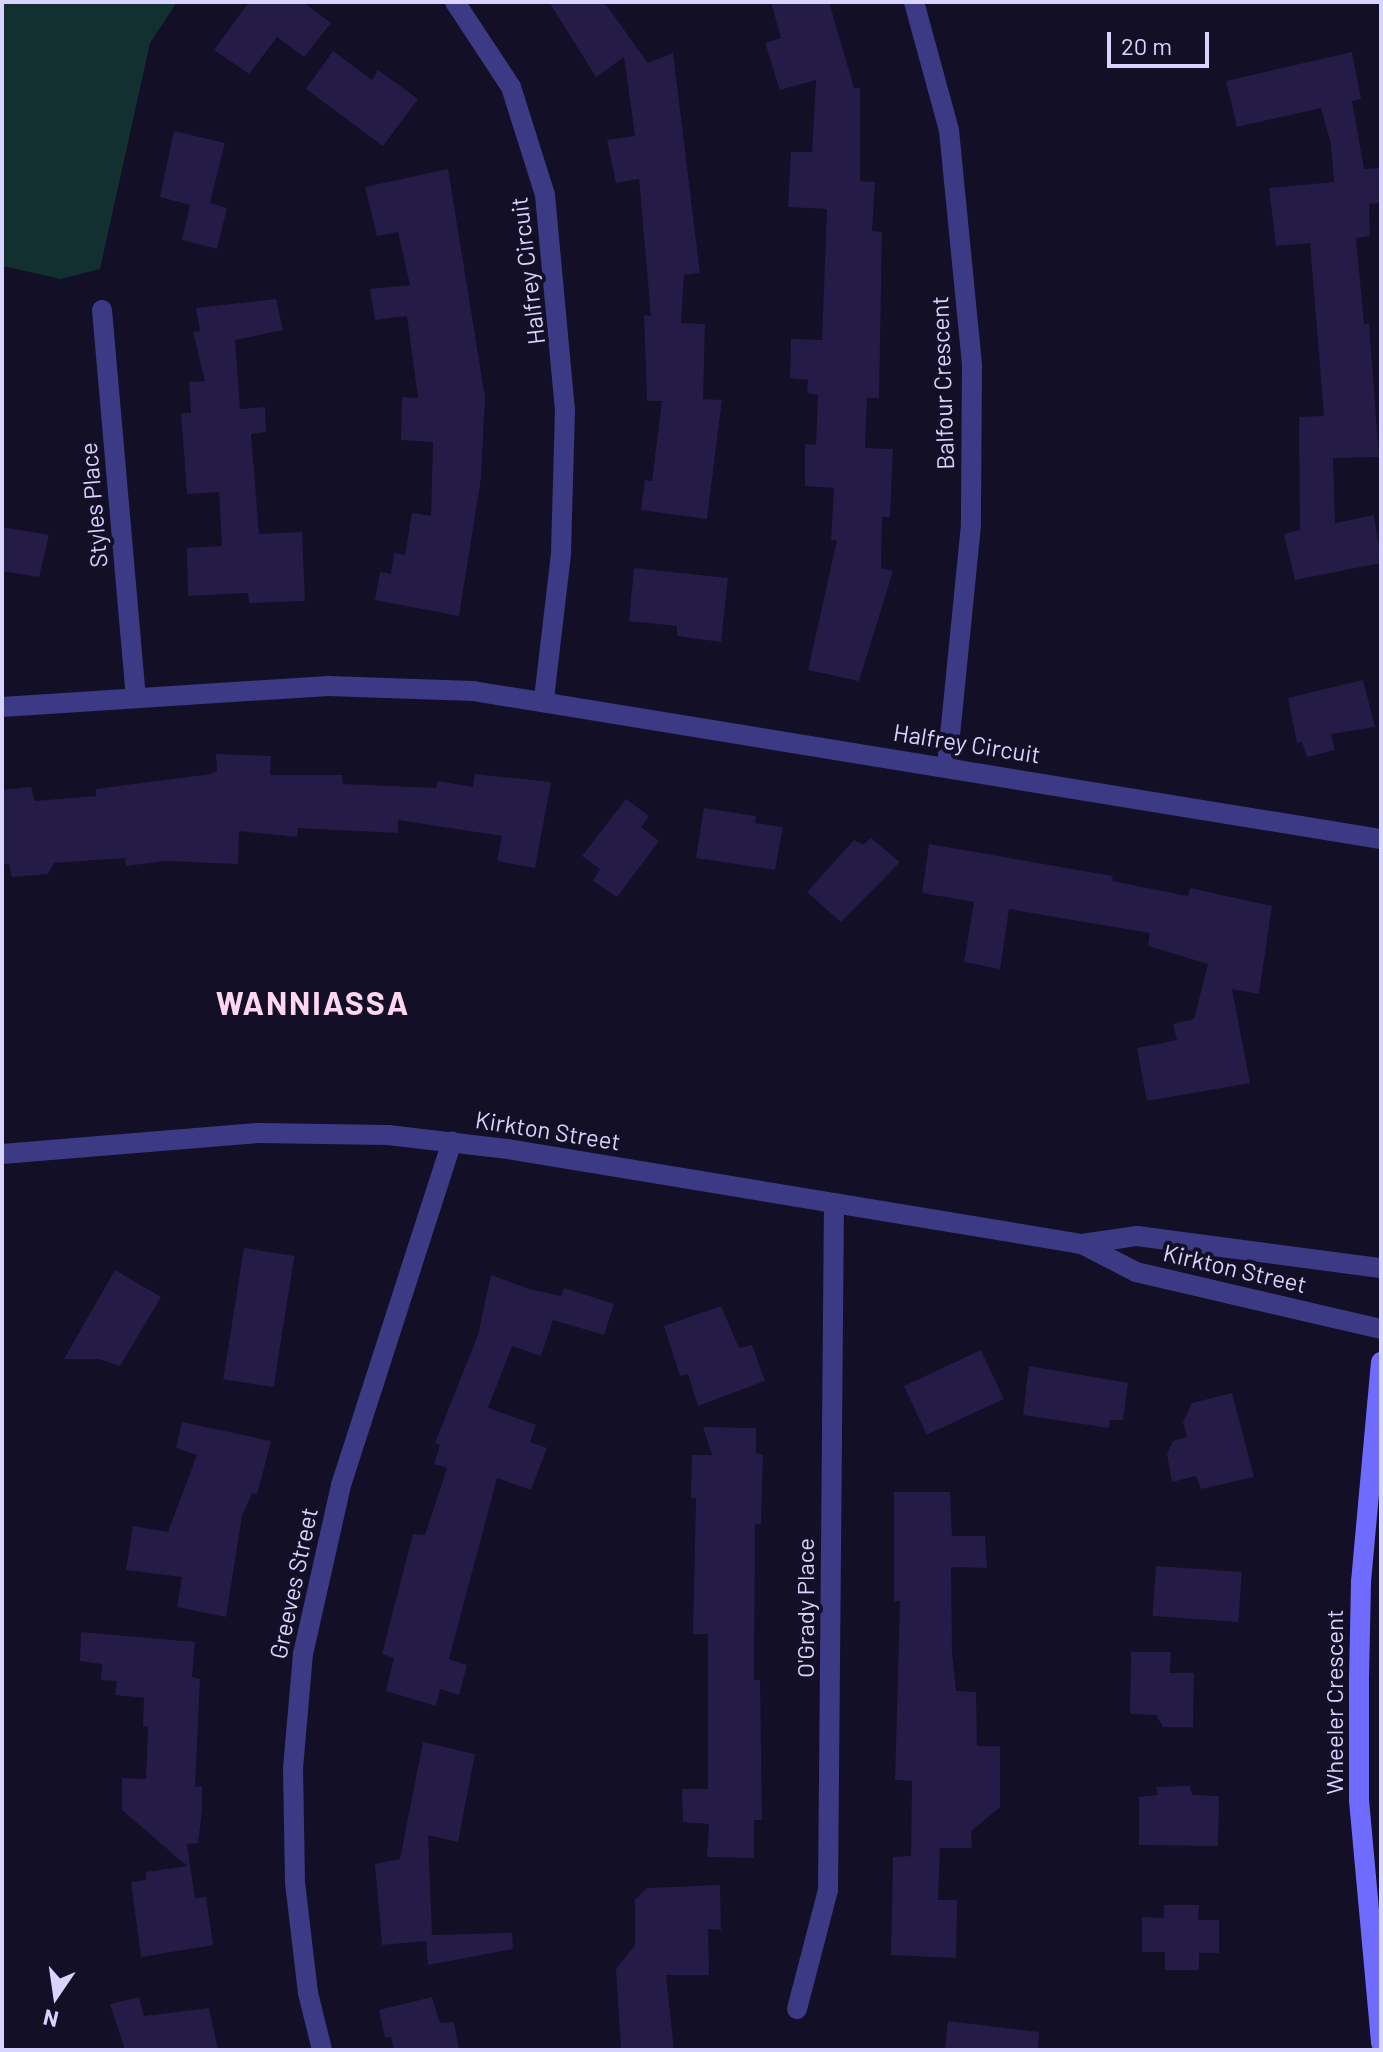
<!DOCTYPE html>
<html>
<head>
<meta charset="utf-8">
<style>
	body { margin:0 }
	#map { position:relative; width:1383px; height:2052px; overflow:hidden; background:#130f26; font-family:Barlow,sans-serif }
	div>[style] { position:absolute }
	.green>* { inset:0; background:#12302f }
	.building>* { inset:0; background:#241b47; transform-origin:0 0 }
	.street>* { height:20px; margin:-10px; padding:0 10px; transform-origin:10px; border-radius:10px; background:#3d3a85 }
	.secondary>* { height:20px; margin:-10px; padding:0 10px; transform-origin:10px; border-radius:10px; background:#6f6bff }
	span { translate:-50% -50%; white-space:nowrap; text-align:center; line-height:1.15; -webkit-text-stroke:8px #130f26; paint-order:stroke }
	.street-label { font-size:24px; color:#d9d4ff }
	.district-label { font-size:32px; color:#ffd6f0; font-weight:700; letter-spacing:2px }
	.frame { position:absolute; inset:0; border:4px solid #d9d4ff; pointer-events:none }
	.north { position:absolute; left:16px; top:1956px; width:80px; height:80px; -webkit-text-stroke:6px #130f26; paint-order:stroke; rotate:193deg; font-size:22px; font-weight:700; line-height:32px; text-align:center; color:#d9d4ff }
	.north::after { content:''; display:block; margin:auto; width:28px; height:36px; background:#d9d4ff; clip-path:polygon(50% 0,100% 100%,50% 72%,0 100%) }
	.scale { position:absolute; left:1107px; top:32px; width:102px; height:36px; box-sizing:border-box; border:4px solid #d9d4ff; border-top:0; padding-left:10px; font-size:24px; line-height:28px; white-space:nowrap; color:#d9d4ff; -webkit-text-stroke:6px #130f26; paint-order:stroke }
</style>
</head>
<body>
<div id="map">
	<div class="green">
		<i style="clip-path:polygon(2px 2px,177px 2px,150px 43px,100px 269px,61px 279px,2px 266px)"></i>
	</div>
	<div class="building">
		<i style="clip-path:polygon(249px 2px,303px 2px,331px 23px,304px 57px,277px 37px,249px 74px,214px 50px)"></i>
		<i style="clip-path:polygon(549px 2px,604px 2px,648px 63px,673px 53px,700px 273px,684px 275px,681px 323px,705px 324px,703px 399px,722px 400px,707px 519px,641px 510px,645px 480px,652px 481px,662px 401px,647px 401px,644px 315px,651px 316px,639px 179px,616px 183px,607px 140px,635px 136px,624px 57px,596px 77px)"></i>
		<i style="clip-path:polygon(771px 2px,829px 2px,854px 88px,860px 88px,860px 181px,875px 182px,872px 231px,882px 232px,879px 398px,867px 398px,865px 448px,893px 449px,890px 517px,882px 517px,881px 568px,893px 571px,859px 681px,808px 670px,837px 540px,831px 540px,834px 488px,805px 486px,805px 444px,816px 445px,818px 395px,807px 393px,808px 380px,790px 378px,791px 339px,822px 340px,827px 209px,788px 207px,791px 152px,812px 152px,816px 80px,780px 90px,765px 43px,781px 38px)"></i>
		<i style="clip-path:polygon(333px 51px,372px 80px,378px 70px,418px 99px,383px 146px,306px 89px)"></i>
		<i style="clip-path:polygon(1352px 52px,1361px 99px,1352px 101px,1364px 169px,1379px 168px,1381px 182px,1381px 203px,1369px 204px,1370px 236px,1356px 238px,1364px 324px,1369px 323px,1379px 457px,1333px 458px,1335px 523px,1374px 515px,1381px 563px,1295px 580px,1284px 534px,1300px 530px,1299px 417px,1324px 416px,1310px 243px,1276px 246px,1269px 188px,1334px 182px,1331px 144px,1321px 108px,1237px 127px,1226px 81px)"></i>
		<i style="clip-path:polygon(174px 131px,225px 143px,210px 203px,227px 208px,217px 249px,182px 240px,190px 205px,160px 197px)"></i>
		<i style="clip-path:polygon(448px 169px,485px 397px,481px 478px,459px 616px,375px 600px,380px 572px,391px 574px,394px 553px,405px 555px,412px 513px,431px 516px,433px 442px,401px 440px,402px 397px,418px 398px,407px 316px,375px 320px,370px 289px,410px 285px,398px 232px,377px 236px,365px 187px)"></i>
		<i style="clip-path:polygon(276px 299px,283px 330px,235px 340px,240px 409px,265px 407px,266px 432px,251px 434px,259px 534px,302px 532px,305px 601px,249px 603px,248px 593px,188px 596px,187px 548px,222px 546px,219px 492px,187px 494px,181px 413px,191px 413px,189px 382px,205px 381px,193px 332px,200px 331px,196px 308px)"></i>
		<i style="clip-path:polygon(2px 527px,49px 535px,39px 577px,2px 571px)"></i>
		<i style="clip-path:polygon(634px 568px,728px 578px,721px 642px,677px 636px,677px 626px,629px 621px)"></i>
		<i style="clip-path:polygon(1363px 680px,1375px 727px,1331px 734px,1335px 750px,1307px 757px,1302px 742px,1297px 743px,1288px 698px)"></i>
		<i style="clip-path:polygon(216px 754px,271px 756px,270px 775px,342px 775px,343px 784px,436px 788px,438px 781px,473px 787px,475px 774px,551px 782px,535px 868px,497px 861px,502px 836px,398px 820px,398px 833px,298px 828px,297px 837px,239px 831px,238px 864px,165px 861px,126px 866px,125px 858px,54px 863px,48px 874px,12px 877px,9px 864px,2px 865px,2px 790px,31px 787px,35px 801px,96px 796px,96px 789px,211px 774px,217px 771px)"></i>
		<i style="clip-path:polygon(626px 799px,649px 816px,641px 827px,659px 841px,617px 897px,593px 881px,600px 869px,582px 856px)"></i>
		<i style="clip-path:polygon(704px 808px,756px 816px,755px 823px,783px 827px,775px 870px,696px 858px)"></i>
		<i style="clip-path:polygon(871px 838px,900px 862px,841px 922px,807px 892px,854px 840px,863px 845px)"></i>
		<i style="clip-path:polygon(929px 844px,1113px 876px,1112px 881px,1188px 896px,1190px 888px,1272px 906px,1259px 994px,1232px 989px,1250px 1083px,1147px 1101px,1137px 1048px,1177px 1040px,1173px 1024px,1194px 1019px,1208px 964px,1148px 946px,1150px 933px,1009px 909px,1000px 969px,964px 962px,974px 902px,922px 893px)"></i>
		<i style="left:244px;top:1248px;width:51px;height:133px;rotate:9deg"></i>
		<i style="clip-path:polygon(115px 1270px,161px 1297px,120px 1366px,99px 1359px,64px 1359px)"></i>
		<i style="clip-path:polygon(491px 1275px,529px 1289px,561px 1296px,564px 1288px,614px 1304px,604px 1335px,553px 1320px,541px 1356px,512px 1346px,488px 1408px,536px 1425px,530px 1442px,547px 1448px,531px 1490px,497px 1478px,449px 1659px,467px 1665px,459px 1695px,440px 1689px,436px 1706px,386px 1691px,394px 1658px,382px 1654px,413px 1534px,425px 1535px,447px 1468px,434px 1464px,440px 1445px,435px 1443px,478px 1335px)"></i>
		<i style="clip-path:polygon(721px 1306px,739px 1348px,752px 1345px,765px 1381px,698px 1406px,688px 1374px,680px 1376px,664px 1326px)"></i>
		<i style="left:981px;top:1350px;width:54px;height:85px;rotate:65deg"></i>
		<i style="clip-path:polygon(1029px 1366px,1128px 1383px,1123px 1420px,1110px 1420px,1109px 1428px,1023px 1415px)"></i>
		<i style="clip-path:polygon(1232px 1393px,1254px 1477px,1201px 1489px,1196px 1476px,1172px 1482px,1167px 1454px,1173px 1441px,1187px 1437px,1183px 1422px,1192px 1403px)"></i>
		<i style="clip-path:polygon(182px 1422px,271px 1441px,257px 1495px,252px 1493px,242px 1516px,226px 1617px,177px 1607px,182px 1577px,126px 1570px,133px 1526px,168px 1532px,197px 1455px,176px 1448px)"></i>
		<i style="clip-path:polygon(703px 1427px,756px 1428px,756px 1453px,763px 1455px,761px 1524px,755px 1524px,754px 1680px,760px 1680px,762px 1820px,754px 1820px,754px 1858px,707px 1857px,709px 1824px,683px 1822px,682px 1789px,708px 1789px,708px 1634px,693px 1634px,696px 1498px,691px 1498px,692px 1455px,712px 1455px)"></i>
		<i style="clip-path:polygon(894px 1492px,950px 1492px,952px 1536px,985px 1536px,987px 1568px,951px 1567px,952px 1652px,956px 1691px,976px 1692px,977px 1746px,1000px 1746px,1000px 1807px,971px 1831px,972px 1848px,940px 1848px,938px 1900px,957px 1900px,956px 1958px,891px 1955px,893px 1857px,911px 1856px,912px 1781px,895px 1780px,900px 1601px,894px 1601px)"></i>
		<i style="left:1156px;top:1566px;width:86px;height:50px;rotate:4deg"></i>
		<i style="clip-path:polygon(81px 1632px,195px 1642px,192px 1677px,200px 1679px,195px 1787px,202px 1786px,202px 1810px,198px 1843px,187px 1844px,195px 1898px,206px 1897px,213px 1945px,141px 1957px,131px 1882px,146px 1880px,146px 1872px,187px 1866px,122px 1810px,122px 1778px,146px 1779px,148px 1727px,143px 1726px,144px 1698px,115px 1695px,117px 1681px,101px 1680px,102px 1664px,80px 1661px)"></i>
		<i style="clip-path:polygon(1131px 1652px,1171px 1652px,1170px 1673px,1194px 1673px,1193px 1727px,1163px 1727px,1156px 1715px,1130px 1714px)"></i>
		<i style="clip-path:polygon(423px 1742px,475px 1754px,458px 1842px,428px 1835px,432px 1935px,512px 1933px,513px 1949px,428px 1965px,426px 1941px,382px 1945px,375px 1864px,400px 1859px)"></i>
		<i style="clip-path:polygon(1190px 1786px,1192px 1795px,1219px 1796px,1218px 1846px,1139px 1845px,1139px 1797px,1158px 1795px,1156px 1787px)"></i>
		<i style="clip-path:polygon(720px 1885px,721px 1930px,708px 1929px,709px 1975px,666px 1975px,674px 2050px,621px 2050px,616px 1969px,635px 1945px,635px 1900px,647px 1888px)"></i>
		<i style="clip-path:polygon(1164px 1905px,1199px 1905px,1198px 1920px,1219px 1920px,1219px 1953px,1199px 1953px,1199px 1970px,1165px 1970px,1165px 1952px,1142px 1952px,1142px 1917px,1164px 1918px)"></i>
		<i style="clip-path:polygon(139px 1997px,144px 2016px,209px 2008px,218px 2050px,125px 2050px,110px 2004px)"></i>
		<i style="clip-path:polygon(432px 1997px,440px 2023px,454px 2022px,459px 2050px,394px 2050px,391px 2037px,385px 2038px,379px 2010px)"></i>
		<i style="clip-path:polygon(948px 2021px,1039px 2032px,1038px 2050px,945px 2050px)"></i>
	</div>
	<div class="street">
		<i style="left:455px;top:2px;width:102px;rotate:56.6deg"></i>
		<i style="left:511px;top:87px;width:113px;rotate:72.5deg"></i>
		<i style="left:545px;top:195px;width:215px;rotate:84.7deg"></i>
		<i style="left:565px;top:409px;width:145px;rotate:91.6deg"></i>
		<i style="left:561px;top:554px;width:146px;rotate:96.7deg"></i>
		<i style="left:914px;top:2px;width:133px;rotate:74.7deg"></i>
		<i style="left:949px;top:130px;width:237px;rotate:84.4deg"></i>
		<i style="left:972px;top:366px;width:159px;rotate:90.4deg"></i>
		<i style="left:971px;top:525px;width:243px;rotate:95.7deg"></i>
		<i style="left:102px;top:310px;width:387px;rotate:85deg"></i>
		<i style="left:2px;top:707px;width:327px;rotate:-3.7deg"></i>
		<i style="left:328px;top:686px;width:145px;rotate:2deg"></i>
		<i style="left:473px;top:691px;width:920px;rotate:9.26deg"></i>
		<i style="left:2px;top:1154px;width:257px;rotate:-4.7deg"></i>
		<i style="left:258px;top:1133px;width:130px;rotate:0.9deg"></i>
		<i style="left:388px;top:1135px;width:121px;rotate:6.7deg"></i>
		<i style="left:508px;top:1149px;width:582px;rotate:9.4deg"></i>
		<i style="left:1082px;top:1244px;width:56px;rotate:-8.3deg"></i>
		<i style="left:1137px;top:1236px;width:246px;rotate:7.5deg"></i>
		<i style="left:1082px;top:1244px;width:61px;rotate:27.4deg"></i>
		<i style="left:1136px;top:1272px;width:252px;rotate:13.1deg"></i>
		<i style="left:797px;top:2009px;width:123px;rotate:-75.4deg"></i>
		<i style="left:828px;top:1890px;width:687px;rotate:-89.5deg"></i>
		<i style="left:322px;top:2050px;width:59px;rotate:-103.8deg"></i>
		<i style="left:308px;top:1993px;width:112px;rotate:-96.7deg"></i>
		<i style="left:295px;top:1882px;width:114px;rotate:-91deg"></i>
		<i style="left:293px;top:1768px;width:114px;rotate:-85deg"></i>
		<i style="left:303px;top:1654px;width:173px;rotate:-77.3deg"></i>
		<i style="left:341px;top:1485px;width:361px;rotate:-72.1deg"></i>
	</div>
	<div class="secondary">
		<i style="left:1381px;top:1362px;width:222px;rotate:95.2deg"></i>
		<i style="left:1361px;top:1583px;width:97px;rotate:91.2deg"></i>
		<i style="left:1359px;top:1680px;width:120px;rotate:90deg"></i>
		<i style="left:1359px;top:1800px;width:244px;rotate:84.8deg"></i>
	</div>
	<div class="street-label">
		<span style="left:527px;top:271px;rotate:-97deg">Halfrey Circuit</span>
		<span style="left:942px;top:383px;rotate:-92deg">Balfour Crescent</span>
		<span style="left:93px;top:505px;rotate:-95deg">Styles Place</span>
		<span style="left:967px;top:743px;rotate:9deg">Halfrey Circuit</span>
		<span style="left:548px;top:1130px;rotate:9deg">Kirkton Street</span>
		<span style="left:1235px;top:1268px;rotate:13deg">Kirkton Street</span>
		<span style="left:293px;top:1583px;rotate:-78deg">Greeves Street</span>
		<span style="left:805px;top:1608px;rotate:-90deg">O'Grady Place</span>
		<span style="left:1334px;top:1702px;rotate:-90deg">Wheeler Crescent</span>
	</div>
	<div class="district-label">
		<span style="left:313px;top:1002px">WANNIASSA</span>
	</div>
	<div class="frame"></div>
	<div class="north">N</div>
	<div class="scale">20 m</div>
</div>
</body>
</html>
